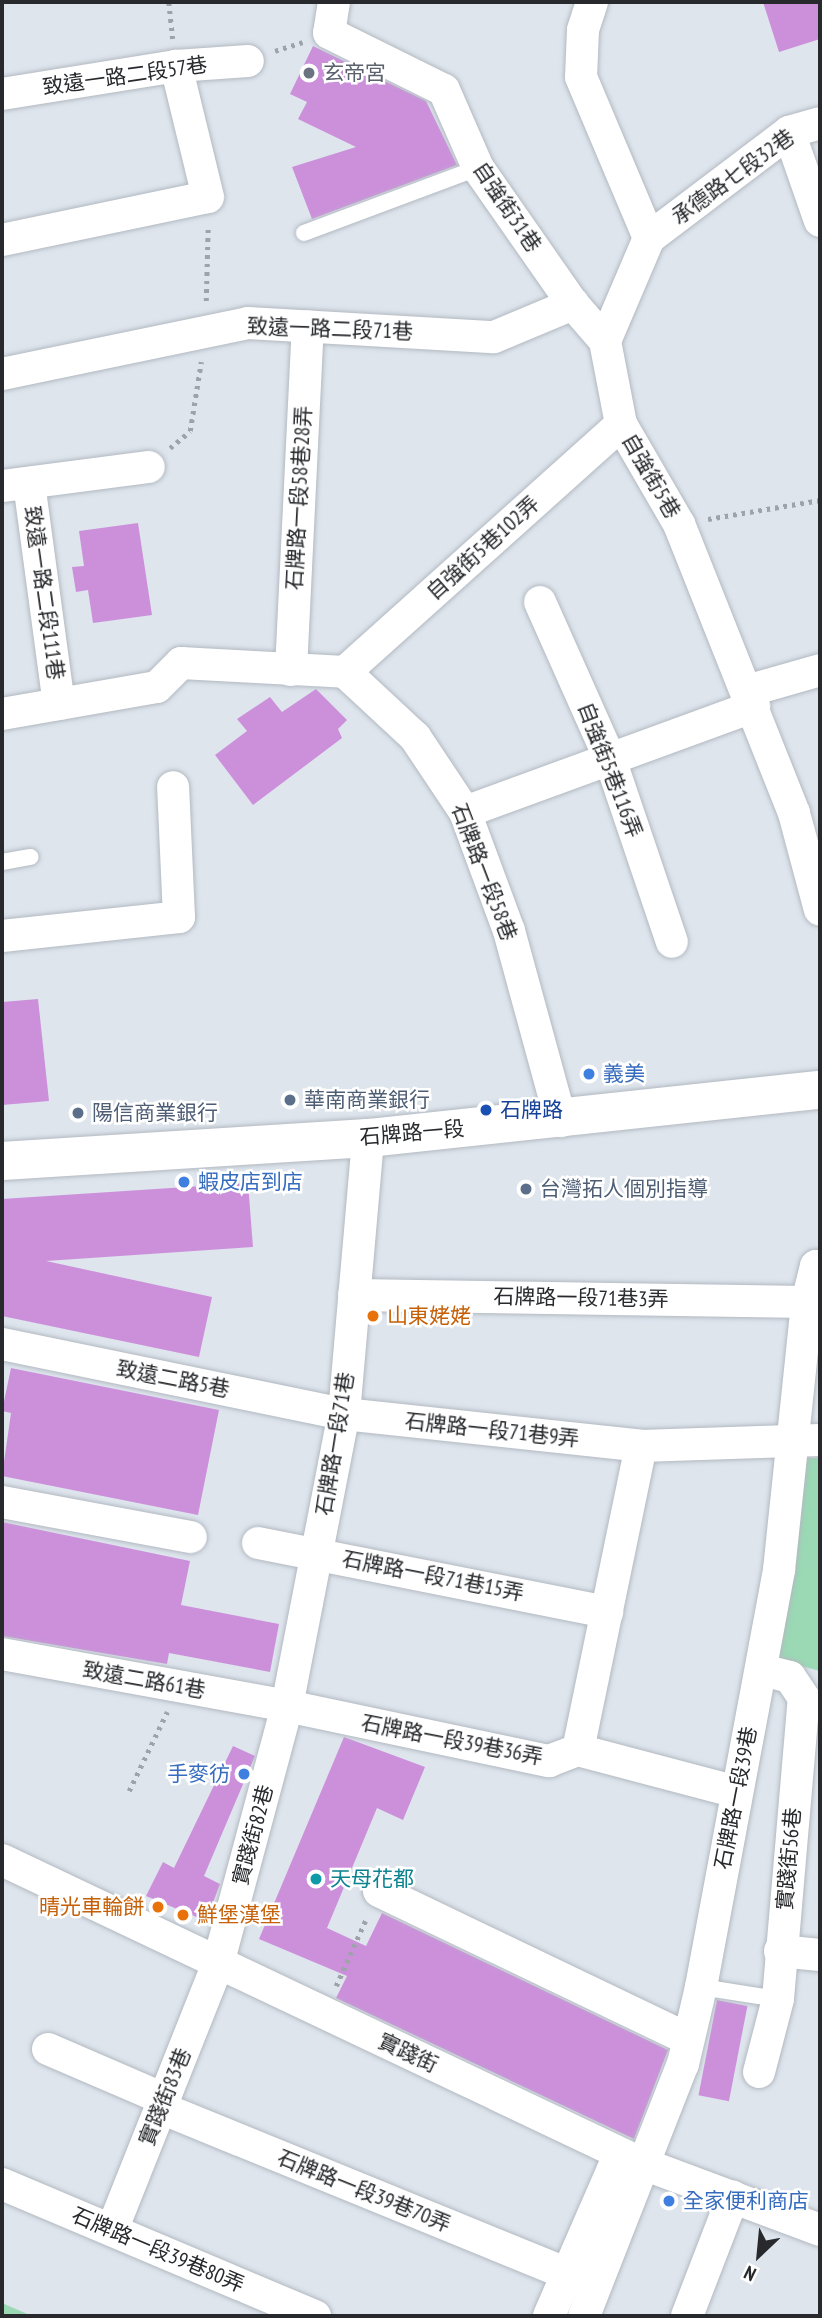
<!DOCTYPE html>
<html>
<head>
<meta charset="utf-8">
<style>
	body { margin:0 }
	#map { position:relative; width:822px; height:2318px; overflow:hidden; background:#dee5ed; font-family:"PT Sans Narrow","Noto Sans TC",sans-serif }
	div>[style] { position:absolute }
	.green>* { inset:0; background:#9ad9b4 }
	.building>* { inset:0; background:#cc90db; transform-origin:0 0 }
	.path>* { height:4.5px; margin-top:-2.25px; transform-origin:0; background:repeating-linear-gradient(90deg,#9ea3a9 0 3.5px,transparent 0 8.5px) }
	.roads { filter:drop-shadow(0 0 2px #b3b9c1) drop-shadow(0 0 2px #b3b9c1) }
	.lane>* { height:16px; margin:-8px; padding:0 8px; transform-origin:8px; border-radius:8px; background:#fff }
	.street>* { height:32px; margin:-16px; padding:0 16px; transform-origin:16px; border-radius:16px; background:#fff }
	.secondary>* { height:38px; margin:-19px; padding:0 19px; transform-origin:19px; border-radius:19px; background:#fff }
	.dots>* { width:19px; height:19px; translate:-50% -50%; box-sizing:border-box; border:4px solid #fff; border-radius:50% }
	span { translate:-50% -50%; white-space:nowrap; text-align:center; line-height:1.15; -webkit-text-stroke:5px #fff; paint-order:stroke }
	.worship-label { font-size:21px; color:#5b616d }
	.left { translate:0 -50%; text-align:left }
	.street-label { font-size:21px; color:#27292c }
	.shop-label { font-size:21px; color:#366cbe }
	.right { translate:-100% -50%; text-align:right }
	.service-label { font-size:21px; color:#4e5e75 }
	.transit-label { font-size:21px; color:#164399 }
	.food-label { font-size:21px; color:#c56008 }
	.culture-label { font-size:21px; color:#0d838f }
	.frame { position:absolute; inset:0; border:4px solid #27292c; pointer-events:none }
	.north { position:absolute; left:724px; top:2220px; width:70px; height:70px; -webkit-text-stroke:5px #fff; paint-order:stroke; rotate:206deg; font-size:19px; font-weight:700; line-height:28px; text-align:center; color:#27292c }
	.north::after { content:''; display:block; margin:auto; width:24px; height:32px; background:#27292c; clip-path:polygon(50% 0,100% 100%,50% 72%,0 100%) }
</style>
</head>
<body>
<div id="map">
	<div class="green">
		<i style="clip-path:polygon(806px 1458px,820px 1458px,820px 1671px,775px 1659px)"></i>
		<i style="clip-path:polygon(2px 2303px,32px 2316px,2px 2316px)"></i>
	</div>
	<div class="building">
		<i style="clip-path:polygon(763px 2px,820px 2px,820px 39px,779px 52px)"></i>
		<i style="clip-path:polygon(313px 46px,426px 101px,457px 165px,312px 219px,292px 167px,356px 147px,298px 119px,307px 102px,290px 94px)"></i>
		<i style="clip-path:polygon(138px 523px,152px 615px,93px 623px,88px 590px,76px 592px,72px 567px,84px 566px,79px 531px)"></i>
		<i style="clip-path:polygon(316px 689px,347px 720px,338px 729px,342px 738px,253px 805px,215px 755px,247px 731px,237px 719px,270px 697px,282px 712px)"></i>
		<i style="clip-path:polygon(38px 999px,49px 1101px,2px 1105px,2px 1002px)"></i>
		<i style="clip-path:polygon(248px 1183px,253px 1247px,46px 1261px,212px 1297px,199px 1357px,2px 1316px,2px 1199px)"></i>
		<i style="clip-path:polygon(11px 1368px,219px 1410px,198px 1515px,2px 1476px,11px 1413px,2px 1411px)"></i>
		<i style="clip-path:polygon(2px 1522px,190px 1561px,181px 1605px,279px 1624px,270px 1672px,169px 1653px,167px 1664px,2px 1636px)"></i>
		<i style="clip-path:polygon(344px 1737px,425px 1767px,403px 1820px,377px 1808px,327px 1928px,366px 1946px,382px 1913px,668px 2050px,634px 2139px,336px 1998px,347px 1976px,259px 1939px)"></i>
		<i style="clip-path:polygon(233px 1746px,255px 1756px,204px 1876px,220px 1884px,206px 1921px,146px 1896px,163px 1862px,174px 1868px)"></i>
		<i style="left:717px;top:2000px;width:31px;height:97px;rotate:11deg"></i>
	</div>
	<div class="path">
		<i style="left:169px;top:2px;width:37px;rotate:84deg"></i>
		<i style="left:275px;top:51px;width:29px;rotate:-18deg"></i>
		<i style="left:206px;top:301px;width:75px;rotate:-88.5deg"></i>
		<i style="left:170px;top:448px;width:26px;rotate:-40deg"></i>
		<i style="left:190px;top:431px;width:70px;rotate:-80.9deg"></i>
		<i style="left:708px;top:519px;width:114px;rotate:-9.6deg"></i>
		<i style="left:129px;top:1791px;width:88px;rotate:-64.3deg"></i>
		<i style="left:336px;top:1986px;width:76px;rotate:-65.8deg"></i>
	</div>
	<div class="roads">
		<div class="lane">
			<i style="left:304px;top:233px;width:186px;rotate:-20.5deg"></i>
			<i style="left:2px;top:862px;width:29px;rotate:-10deg"></i>
			<i style="left:701px;top:1987px;width:78px;rotate:8.9deg"></i>
		</div>
		<div class="street">
			<i style="left:334px;top:2px;width:31px;rotate:99deg"></i>
			<i style="left:329px;top:33px;width:128px;rotate:26.4deg"></i>
			<i style="left:444px;top:90px;width:85px;rotate:66.4deg"></i>
			<i style="left:478px;top:168px;width:166px;rotate:55.1deg"></i>
			<i style="left:573px;top:304px;width:49px;rotate:49.1deg"></i>
			<i style="left:592px;top:2px;width:29px;rotate:108deg"></i>
			<i style="left:583px;top:30px;width:47px;rotate:92.4deg"></i>
			<i style="left:581px;top:77px;width:175px;rotate:67.1deg"></i>
			<i style="left:649px;top:238px;width:112px;rotate:113.1deg"></i>
			<i style="left:605px;top:341px;width:85px;rotate:79.1deg"></i>
			<i style="left:621px;top:424px;width:116px;rotate:59.9deg"></i>
			<i style="left:679px;top:524px;width:311px;rotate:68.3deg"></i>
			<i style="left:794px;top:813px;width:100px;rotate:75deg"></i>
			<i style="left:2px;top:94px;width:176px;rotate:-9.1deg"></i>
			<i style="left:176px;top:66px;width:72px;rotate:-4deg"></i>
			<i style="left:789px;top:132px;width:94px;rotate:70.8deg"></i>
			<i style="left:649px;top:238px;width:176px;rotate:-37.1deg"></i>
			<i style="left:789px;top:132px;width:32px;rotate:-16deg"></i>
			<i style="left:2px;top:240px;width:210px;rotate:-11.8deg"></i>
			<i style="left:208px;top:197px;width:135px;rotate:-103.7deg"></i>
			<i style="left:2px;top:374px;width:251px;rotate:-11.7deg"></i>
			<i style="left:248px;top:323px;width:246px;rotate:3.3deg"></i>
			<i style="left:494px;top:337px;width:86px;rotate:-22.7deg"></i>
			<i style="left:29px;top:483px;width:223px;rotate:82.3deg"></i>
			<i style="left:2px;top:486px;width:148px;rotate:-7.4deg"></i>
			<i style="left:540px;top:602px;width:172px;rotate:66deg"></i>
			<i style="left:610px;top:759px;width:193px;rotate:71.3deg"></i>
			<i style="left:291px;top:670px;width:344px;rotate:-87.2deg"></i>
			<i style="left:345px;top:672px;width:371px;rotate:-41.9deg"></i>
			<i style="left:747px;top:691px;width:76px;rotate:-16deg"></i>
			<i style="left:2px;top:714px;width:157px;rotate:-9.9deg"></i>
			<i style="left:157px;top:687px;width:34px;rotate:-45deg"></i>
			<i style="left:181px;top:663px;width:164px;rotate:3.1deg"></i>
			<i style="left:345px;top:672px;width:96px;rotate:42.9deg"></i>
			<i style="left:415px;top:737px;width:90px;rotate:56.3deg"></i>
			<i style="left:465px;top:812px;width:127px;rotate:69.7deg"></i>
			<i style="left:509px;top:931px;width:197px;rotate:74.7deg"></i>
			<i style="left:465px;top:812px;width:308px;rotate:-20.1deg"></i>
			<i style="left:2px;top:936px;width:178px;rotate:-6.1deg"></i>
			<i style="left:179px;top:917px;width:130px;rotate:-92.6deg"></i>
			<i style="left:354px;top:1295px;width:453px;rotate:0.9deg"></i>
			<i style="left:2px;top:1344px;width:349px;rotate:11.6deg"></i>
			<i style="left:344px;top:1414px;width:299px;rotate:6.1deg"></i>
			<i style="left:641px;top:1446px;width:179px;rotate:-1.9deg"></i>
			<i style="left:2px;top:1502px;width:192px;rotate:10.5deg"></i>
			<i style="left:258px;top:1543px;width:356px;rotate:11.2deg"></i>
			<i style="left:2px;top:1654px;width:290px;rotate:10.3deg"></i>
			<i style="left:287px;top:1706px;width:268px;rotate:11.9deg"></i>
			<i style="left:549px;top:1761px;width:31px;rotate:-21deg"></i>
			<i style="left:578px;top:1750px;width:164px;rotate:14.8deg"></i>
			<i style="left:578px;top:1750px;width:310px;rotate:-78.3deg"></i>
			<i style="left:2px;top:1860px;width:707px;rotate:25.37deg"></i>
			<i style="left:641px;top:2163px;width:191px;rotate:20.5deg"></i>
			<i style="left:379px;top:1891px;width:343px;rotate:25.6deg"></i>
			<i style="left:780px;top:1951px;width:40px;rotate:5.7deg"></i>
			<i style="left:48px;top:2049px;width:126px;rotate:23.3deg"></i>
			<i style="left:759px;top:2072px;width:75px;rotate:-75.4deg"></i>
			<i style="left:778px;top:1999px;width:302px;rotate:-85.1deg"></i>
			<i style="left:804px;top:1698px;width:25px;rotate:-124deg"></i>
			<i style="left:790px;top:1677px;width:30px;rotate:-166deg"></i>
			<i style="left:161px;top:2108px;width:439px;rotate:22.2deg"></i>
			<i style="left:2px;top:2184px;width:340px;rotate:22.9deg"></i>
			<i style="left:112px;top:2230px;width:286px;rotate:-68.3deg"></i>
			<i style="left:218px;top:1964px;width:267px;rotate:-75deg"></i>
			<i style="left:287px;top:1706px;width:298px;rotate:-79deg"></i>
			<i style="left:344px;top:1414px;width:277px;rotate:-85deg"></i>
			<i style="left:549px;top:2316px;width:160px;rotate:-66.5deg"></i>
			<i style="left:613px;top:2169px;width:29px;rotate:-12deg"></i>
			<i style="left:584px;top:2316px;width:271px;rotate:-68.6deg"></i>
			<i style="left:683px;top:2064px;width:79px;rotate:-76.8deg"></i>
			<i style="left:701px;top:1987px;width:424px;rotate:-79.4deg"></i>
			<i style="left:779px;top:1570px;width:269px;rotate:-84deg"></i>
			<i style="left:807px;top:1302px;width:37px;rotate:-76deg"></i>
			<i style="left:816px;top:1266px;width:4px"></i>
			<i style="left:687px;top:2316px;width:128px;rotate:-68.9deg"></i>
		</div>
		<div class="secondary">
			<i style="left:2px;top:1161px;width:367px;rotate:-3.6deg"></i>
			<i style="left:368px;top:1138px;width:455px;rotate:-6.1deg"></i>
		</div>
	</div>
	<div class="dots">
		<i style="left:309px;top:73px;background:#6b7280"></i>
		<i style="left:589px;top:1074px;background:#3f7fe0"></i>
		<i style="left:290px;top:1100px;background:#5c6f8a"></i>
		<i style="left:486px;top:1110px;background:#1a4fb4"></i>
		<i style="left:78px;top:1113px;background:#5c6f8a"></i>
		<i style="left:184px;top:1182px;background:#3f7fe0"></i>
		<i style="left:526px;top:1189px;background:#5c6f8a"></i>
		<i style="left:373px;top:1316px;background:#e8710a"></i>
		<i style="left:244px;top:1774px;background:#3f7fe0"></i>
		<i style="left:316px;top:1879px;background:#0f9aa8"></i>
		<i style="left:158px;top:1907px;background:#e8710a"></i>
		<i style="left:183px;top:1915px;background:#e8710a"></i>
		<i style="left:669px;top:2201px;background:#3f7fe0"></i>
	</div>
	<div class="worship-label">
		<span class="left" style="left:323px;top:73px">玄帝宮</span>
	</div>
	<div class="street-label">
		<span style="left:125px;top:76px;rotate:-8deg">致遠一路二段57巷</span>
		<span style="left:733px;top:177px;rotate:-36deg">承德路七段32巷</span>
		<span style="left:507px;top:207px;rotate:56deg">自強街31巷</span>
		<span style="left:330px;top:329px;rotate:2deg">致遠一路二段71巷</span>
		<span style="left:651px;top:476px;rotate:60deg">自強街5巷</span>
		<span style="left:299px;top:498px;rotate:-87deg">石牌路一段58巷28弄</span>
		<span style="left:483px;top:548px;rotate:-42deg">自強街5巷102弄</span>
		<span style="left:44px;top:593px;rotate:82deg">致遠一路二段111巷</span>
		<span style="left:610px;top:770px;rotate:69deg">自強街5巷116弄</span>
		<span style="left:484px;top:872px;rotate:69deg">石牌路一段58巷</span>
		<span style="left:412px;top:1133px;rotate:-5deg">石牌路一段</span>
		<span style="left:581px;top:1298px;rotate:1deg">石牌路一段71巷3弄</span>
		<span style="left:173px;top:1379px;rotate:11deg">致遠二路5巷</span>
		<span style="left:492px;top:1430px;rotate:6deg">石牌路一段71巷9弄</span>
		<span style="left:335px;top:1444px;rotate:-81deg">石牌路一段71巷</span>
		<span style="left:433px;top:1576px;rotate:11deg">石牌路一段71巷15弄</span>
		<span style="left:144px;top:1680px;rotate:10deg">致遠二路61巷</span>
		<span style="left:452px;top:1740px;rotate:11deg">石牌路一段39巷36弄</span>
		<span style="left:736px;top:1798px;rotate:-79deg">石牌路一段39巷</span>
		<span style="left:253px;top:1835px;rotate:-75deg">實踐街82巷</span>
		<span style="left:789px;top:1859px;rotate:-85deg">實踐街56巷</span>
		<span style="left:408px;top:2053px;rotate:25deg">實踐街</span>
		<span style="left:165px;top:2097px;rotate:-68deg">實踐街83巷</span>
		<span style="left:364px;top:2191px;rotate:22deg">石牌路一段39巷70弄</span>
		<span style="left:158px;top:2250px;rotate:23deg">石牌路一段39巷80弄</span>
	</div>
	<div class="shop-label">
		<span class="left" style="left:603px;top:1074px">義美</span>
		<span class="left" style="left:198px;top:1182px">蝦皮店到店</span>
		<span class="right" style="left:230px;top:1774px">手麥彷</span>
		<span class="left" style="left:683px;top:2201px">全家便利商店</span>
	</div>
	<div class="service-label">
		<span class="left" style="left:304px;top:1100px">華南商業銀行</span>
		<span class="left" style="left:92px;top:1113px">陽信商業銀行</span>
		<span class="left" style="left:540px;top:1189px">台灣拓人個別指導</span>
	</div>
	<div class="transit-label">
		<span class="left" style="left:500px;top:1110px">石牌路</span>
	</div>
	<div class="food-label">
		<span class="left" style="left:387px;top:1316px">山東姥姥</span>
		<span class="right" style="left:144px;top:1907px">晴光車輪餅</span>
		<span class="left" style="left:197px;top:1915px">鮮堡漢堡</span>
	</div>
	<div class="culture-label">
		<span class="left" style="left:330px;top:1879px">天母花都</span>
	</div>
	<div class="frame"></div>
	<div class="north">N</div>
</div>
</body>
</html>
